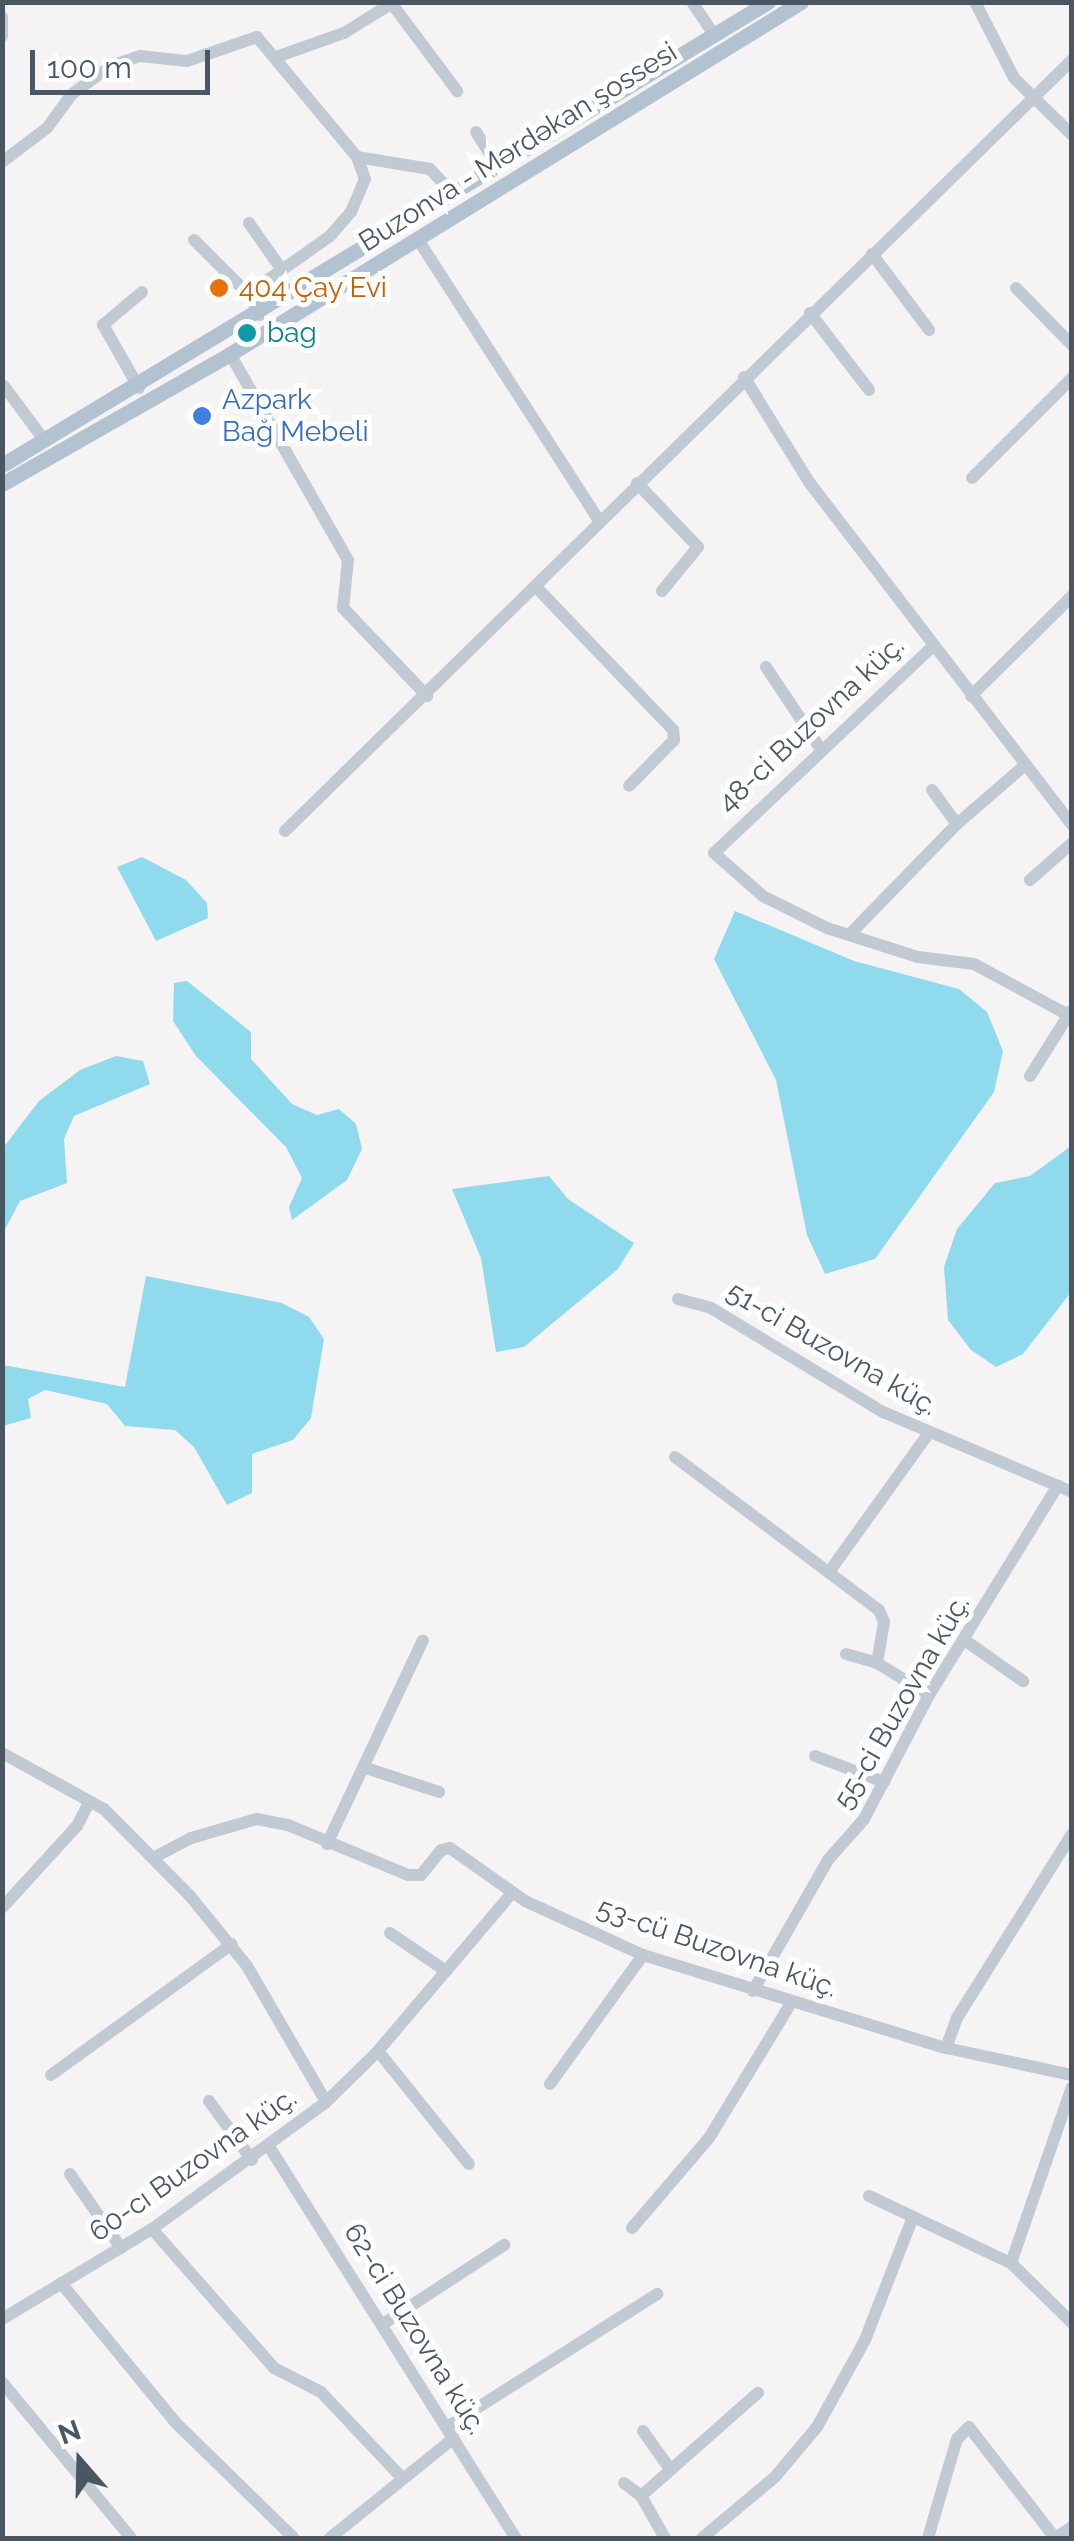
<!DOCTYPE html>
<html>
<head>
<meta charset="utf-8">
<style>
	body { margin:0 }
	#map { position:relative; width:1074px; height:2541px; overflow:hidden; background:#f5f3f3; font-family:Raleway,sans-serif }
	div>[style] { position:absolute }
	.water>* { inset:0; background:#90daee }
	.minor>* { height:12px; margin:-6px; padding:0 6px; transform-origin:6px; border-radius:6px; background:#c1cad2 }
	.major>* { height:15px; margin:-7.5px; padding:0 7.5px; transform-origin:7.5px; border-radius:7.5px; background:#b3c2d1 }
	.dots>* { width:28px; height:28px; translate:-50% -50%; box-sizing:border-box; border:5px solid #fff; border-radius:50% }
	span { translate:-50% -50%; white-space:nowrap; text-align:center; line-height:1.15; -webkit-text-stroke:10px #fff; paint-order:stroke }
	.street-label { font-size:28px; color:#4a5661 }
	.food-label { font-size:28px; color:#c56008 }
	.left { translate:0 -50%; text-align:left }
	.culture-label { font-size:28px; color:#0d838f }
	.shop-label { font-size:28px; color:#366cbe }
	.frame { position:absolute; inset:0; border:5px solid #4a5661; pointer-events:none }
	.north { position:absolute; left:30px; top:2411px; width:100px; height:100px; -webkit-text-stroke:8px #fff; paint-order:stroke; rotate:340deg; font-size:28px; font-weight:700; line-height:40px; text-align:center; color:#4a5661 }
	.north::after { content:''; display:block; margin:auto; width:35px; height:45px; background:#4a5661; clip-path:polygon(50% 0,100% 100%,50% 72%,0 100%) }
	.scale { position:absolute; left:30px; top:50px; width:180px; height:45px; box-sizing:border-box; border:5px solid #4a5661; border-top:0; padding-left:12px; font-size:30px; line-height:35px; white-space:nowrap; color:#4a5661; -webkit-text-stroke:8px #fff; paint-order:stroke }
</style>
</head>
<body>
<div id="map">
	<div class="water">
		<i style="clip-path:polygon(142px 857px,186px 880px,207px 903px,208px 918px,156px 941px,117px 867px)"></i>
		<i style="clip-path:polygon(735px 911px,854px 961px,959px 989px,987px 1012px,1003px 1051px,994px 1092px,875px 1259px,825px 1274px,807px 1235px,776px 1080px,714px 959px)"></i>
		<i style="clip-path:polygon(187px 981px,251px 1032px,251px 1059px,292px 1104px,317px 1115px,339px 1109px,356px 1124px,362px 1149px,347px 1180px,292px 1220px,289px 1207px,302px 1178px,286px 1147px,196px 1056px,173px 1021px,174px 983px)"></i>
		<i style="clip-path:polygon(116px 1056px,143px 1061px,150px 1084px,74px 1116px,64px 1139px,67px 1183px,20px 1201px,3px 1233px,3px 1148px,39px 1101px,80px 1070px)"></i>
		<i style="clip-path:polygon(1071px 1146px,1071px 1292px,1023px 1354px,996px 1367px,971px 1350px,948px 1320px,944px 1267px,957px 1229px,995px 1183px,1030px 1176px)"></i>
		<i style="clip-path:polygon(549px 1176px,568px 1199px,634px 1243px,618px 1269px,524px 1347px,496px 1352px,481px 1258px,452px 1189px)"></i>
		<i style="clip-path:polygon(146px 1276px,282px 1303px,309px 1317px,324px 1339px,311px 1418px,293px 1440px,252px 1454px,252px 1493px,227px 1505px,194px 1447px,175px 1430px,125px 1426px,107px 1404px,45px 1390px,28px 1399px,31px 1418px,3px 1426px,3px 1365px,125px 1387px)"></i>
	</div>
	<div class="minor">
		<i style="left:692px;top:2px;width:40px;rotate:56deg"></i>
		<i style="left:975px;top:2px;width:85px;rotate:62.8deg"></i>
		<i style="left:1014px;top:78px;width:81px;rotate:44.5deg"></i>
		<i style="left:392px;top:4px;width:109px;rotate:53.2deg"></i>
		<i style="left:2px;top:17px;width:19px;rotate:90deg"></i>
		<i style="left:279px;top:56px;width:69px;rotate:-19.5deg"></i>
		<i style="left:344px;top:33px;width:59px;rotate:-31.8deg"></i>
		<i style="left:476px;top:132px;width:43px;rotate:57.4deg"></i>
		<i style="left:2px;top:162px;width:56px;rotate:-37.1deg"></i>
		<i style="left:47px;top:128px;width:42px;rotate:-53.7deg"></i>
		<i style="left:72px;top:94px;width:48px;rotate:-35.7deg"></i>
		<i style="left:111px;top:66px;width:31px;rotate:-19deg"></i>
		<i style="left:140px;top:56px;width:47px;rotate:6.1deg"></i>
		<i style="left:187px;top:61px;width:74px;rotate:-18.9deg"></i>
		<i style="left:257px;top:37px;width:156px;rotate:50.2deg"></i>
		<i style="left:357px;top:157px;width:74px;rotate:9.3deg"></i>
		<i style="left:430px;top:169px;width:35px;rotate:47deg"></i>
		<i style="left:249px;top:223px;width:57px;rotate:54.9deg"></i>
		<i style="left:417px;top:238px;width:336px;rotate:57.2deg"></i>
		<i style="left:194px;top:240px;width:81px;rotate:45deg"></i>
		<i style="left:872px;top:254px;width:95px;rotate:53.1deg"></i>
		<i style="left:1016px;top:288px;width:80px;rotate:45.5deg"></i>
		<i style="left:810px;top:313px;width:97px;rotate:52.5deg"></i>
		<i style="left:260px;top:315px;width:20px;rotate:-117deg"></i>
		<i style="left:251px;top:297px;width:9px;rotate:-63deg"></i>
		<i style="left:255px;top:289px;width:92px;rotate:-35.2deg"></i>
		<i style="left:330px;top:236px;width:32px;rotate:-49deg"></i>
		<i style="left:351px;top:212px;width:36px;rotate:-67deg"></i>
		<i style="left:365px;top:179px;width:23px;rotate:-110deg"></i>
		<i style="left:230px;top:354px;width:237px;rotate:60.2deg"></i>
		<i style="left:348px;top:560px;width:48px;rotate:95.9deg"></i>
		<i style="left:343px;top:608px;width:122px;rotate:46.3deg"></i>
		<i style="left:744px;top:377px;width:123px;rotate:58.2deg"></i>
		<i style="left:809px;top:482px;width:432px;rotate:52.5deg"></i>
		<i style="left:4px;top:386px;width:69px;rotate:53.3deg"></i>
		<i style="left:139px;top:388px;width:73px;rotate:-119.7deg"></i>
		<i style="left:103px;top:325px;width:51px;rotate:-40.2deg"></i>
		<i style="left:972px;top:478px;width:141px;rotate:-45deg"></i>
		<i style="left:637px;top:483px;width:88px;rotate:46.4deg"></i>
		<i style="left:698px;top:547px;width:57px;rotate:129.3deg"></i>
		<i style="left:537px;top:588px;width:197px;rotate:46.2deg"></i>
		<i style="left:673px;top:730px;width:10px;rotate:84deg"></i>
		<i style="left:674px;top:740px;width:64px;rotate:134.4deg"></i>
		<i style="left:932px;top:647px;width:300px;rotate:136.6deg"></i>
		<i style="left:714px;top:853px;width:65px;rotate:41.3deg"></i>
		<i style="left:763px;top:896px;width:72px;rotate:26.6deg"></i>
		<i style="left:827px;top:928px;width:96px;rotate:17.7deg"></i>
		<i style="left:918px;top:957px;width:56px;rotate:7.1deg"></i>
		<i style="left:974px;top:964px;width:111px;rotate:28.4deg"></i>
		<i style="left:766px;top:667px;width:97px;rotate:56.3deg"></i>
		<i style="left:971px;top:696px;width:142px;rotate:-44.7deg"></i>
		<i style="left:932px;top:790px;width:42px;rotate:53.7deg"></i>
		<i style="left:285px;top:831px;width:1102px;rotate:-44.41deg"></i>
		<i style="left:1030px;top:880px;width:56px;rotate:-41.4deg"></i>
		<i style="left:849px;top:935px;width:155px;rotate:-45.8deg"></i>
		<i style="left:957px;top:824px;width:90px;rotate:-40.9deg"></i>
		<i style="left:1030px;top:1076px;width:77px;rotate:-57.8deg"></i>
		<i style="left:678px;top:1299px;width:34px;rotate:15deg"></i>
		<i style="left:711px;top:1308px;width:201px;rotate:31.2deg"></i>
		<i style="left:883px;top:1412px;width:205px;rotate:22.9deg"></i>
		<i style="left:675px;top:1457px;width:255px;rotate:36.9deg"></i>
		<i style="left:879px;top:1610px;width:13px;rotate:67deg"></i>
		<i style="left:884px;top:1622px;width:42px;rotate:99.7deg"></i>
		<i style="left:877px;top:1663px;width:61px;rotate:31.6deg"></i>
		<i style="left:829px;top:1572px;width:170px;rotate:-54.3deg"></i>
		<i style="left:966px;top:1641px;width:70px;rotate:35.1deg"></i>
		<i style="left:846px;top:1654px;width:32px;rotate:16deg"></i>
		<i style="left:2px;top:1753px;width:116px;rotate:28.8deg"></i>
		<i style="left:104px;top:1809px;width:122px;rotate:45.3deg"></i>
		<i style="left:190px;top:1896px;width:90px;rotate:50.8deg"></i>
		<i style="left:247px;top:1966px;width:157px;rotate:59.8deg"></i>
		<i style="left:815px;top:1756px;width:74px;rotate:20.6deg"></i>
		<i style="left:366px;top:1768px;width:77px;rotate:18.2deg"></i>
		<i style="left:327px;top:1844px;width:225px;rotate:-64.8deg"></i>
		<i style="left:153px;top:1858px;width:43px;rotate:-27.8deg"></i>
		<i style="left:191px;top:1838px;width:69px;rotate:-16.1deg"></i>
		<i style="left:257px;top:1819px;width:32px;rotate:11deg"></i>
		<i style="left:288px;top:1825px;width:130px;rotate:22.6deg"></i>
		<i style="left:408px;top:1875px;width:13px"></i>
		<i style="left:421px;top:1875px;width:32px;rotate:-51deg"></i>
		<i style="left:441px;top:1850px;width:9px;rotate:-13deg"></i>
		<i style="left:450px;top:1848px;width:92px;rotate:35.2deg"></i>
		<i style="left:525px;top:1901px;width:130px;rotate:24.6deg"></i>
		<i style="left:643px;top:1955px;width:317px;rotate:17.1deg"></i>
		<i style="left:946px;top:2048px;width:129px;rotate:12.1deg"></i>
		<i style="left:2px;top:1908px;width:111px;rotate:-47.6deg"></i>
		<i style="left:77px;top:1826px;width:27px;rotate:-63deg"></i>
		<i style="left:390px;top:1933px;width:68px;rotate:34.2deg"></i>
		<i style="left:753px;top:1991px;width:151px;rotate:-60.2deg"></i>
		<i style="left:828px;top:1860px;width:55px;rotate:-48.7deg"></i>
		<i style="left:864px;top:1819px;width:140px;rotate:-62.3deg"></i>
		<i style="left:929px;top:1695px;width:246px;rotate:-58.4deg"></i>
		<i style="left:946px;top:2048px;width:32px;rotate:-70deg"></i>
		<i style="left:957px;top:2018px;width:217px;rotate:-58deg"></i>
		<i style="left:378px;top:2051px;width:145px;rotate:51.2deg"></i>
		<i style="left:51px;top:2075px;width:223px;rotate:-35.9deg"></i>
		<i style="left:550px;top:2084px;width:159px;rotate:-54.2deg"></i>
		<i style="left:209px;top:2101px;width:73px;rotate:53.9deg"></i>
		<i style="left:270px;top:2148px;width:461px;rotate:57.8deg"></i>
		<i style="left:70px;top:2174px;width:90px;rotate:55.4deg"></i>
		<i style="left:869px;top:2196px;width:157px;rotate:25.3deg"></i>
		<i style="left:1011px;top:2263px;width:86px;rotate:44.5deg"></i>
		<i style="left:632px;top:2228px;width:118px;rotate:-49.5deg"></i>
		<i style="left:709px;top:2138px;width:158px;rotate:-58.7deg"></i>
		<i style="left:152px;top:2229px;width:185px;rotate:48.7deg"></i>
		<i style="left:274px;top:2368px;width:53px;rotate:27.1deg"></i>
		<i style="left:321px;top:2392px;width:117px;rotate:46.7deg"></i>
		<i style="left:1011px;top:2263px;width:186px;rotate:-70.9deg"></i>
		<i style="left:61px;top:2283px;width:180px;rotate:50.6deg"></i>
		<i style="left:175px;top:2422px;width:166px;rotate:44.3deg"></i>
		<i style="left:2px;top:2319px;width:175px;rotate:-31deg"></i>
		<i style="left:152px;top:2229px;width:215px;rotate:-36.1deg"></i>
		<i style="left:326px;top:2102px;width:73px;rotate:-44.4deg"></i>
		<i style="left:378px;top:2051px;width:207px;rotate:-49.7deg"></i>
		<i style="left:383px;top:2324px;width:145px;rotate:-33.1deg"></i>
		<i style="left:2px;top:2382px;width:202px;rotate:50.4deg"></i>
		<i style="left:447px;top:2427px;width:249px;rotate:-32.3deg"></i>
		<i style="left:643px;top:2431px;width:47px;rotate:54.6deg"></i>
		<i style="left:624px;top:2483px;width:21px;rotate:37deg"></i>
		<i style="left:330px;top:2538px;width:159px;rotate:-38.9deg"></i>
		<i style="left:665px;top:2538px;width:48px;rotate:-119.7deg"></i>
		<i style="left:641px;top:2496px;width:156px;rotate:-41.4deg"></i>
		<i style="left:702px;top:2538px;width:95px;rotate:-39.9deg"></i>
		<i style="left:775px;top:2477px;width:65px;rotate:-50deg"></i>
		<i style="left:817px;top:2427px;width:99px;rotate:-61.1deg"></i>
		<i style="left:865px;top:2340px;width:132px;rotate:-68.7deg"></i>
		<i style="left:928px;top:2538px;width:103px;rotate:-73.7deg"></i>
		<i style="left:957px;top:2439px;width:17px;rotate:-45deg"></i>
		<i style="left:969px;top:2427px;width:140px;rotate:52.2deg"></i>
		<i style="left:1055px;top:2538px;width:20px;rotate:-33deg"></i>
	</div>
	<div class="major">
		<i style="left:2px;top:465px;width:895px;rotate:-31.15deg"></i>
		<i style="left:2px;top:484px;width:262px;rotate:-29.7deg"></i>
		<i style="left:230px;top:354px;width:671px;rotate:-31.65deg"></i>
	</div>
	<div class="dots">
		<i style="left:219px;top:288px;background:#e8710a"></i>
		<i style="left:247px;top:333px;background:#0f9aa8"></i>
		<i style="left:202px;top:416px;background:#3f7fe0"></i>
	</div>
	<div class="street-label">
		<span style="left:518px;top:147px;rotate:-32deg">Buzonva - Mərdəkan şossesi</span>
		<span style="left:811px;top:724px;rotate:-43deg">48-ci Buzovna küç.</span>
		<span style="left:832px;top:1349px;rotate:30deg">51-ci Buzovna küç.</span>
		<span style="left:902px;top:1702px;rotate:-60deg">55-ci Buzovna küç.</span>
		<span style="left:717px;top:1948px;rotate:19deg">53-cü Buzovna küç.</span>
		<span style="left:193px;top:2165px;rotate:-35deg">60-cı Buzovna küç.</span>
		<span style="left:415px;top:2329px;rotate:58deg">62-ci Buzovna küç.</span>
	</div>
	<div class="food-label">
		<span class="left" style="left:239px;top:288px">404 Çay Evi</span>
	</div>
	<div class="culture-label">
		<span class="left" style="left:267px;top:333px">bag</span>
	</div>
	<div class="shop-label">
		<span class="left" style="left:222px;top:416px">Azpark<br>Bağ Mebeli</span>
	</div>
	<div class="frame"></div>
	<div class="north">N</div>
	<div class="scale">100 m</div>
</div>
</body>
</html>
